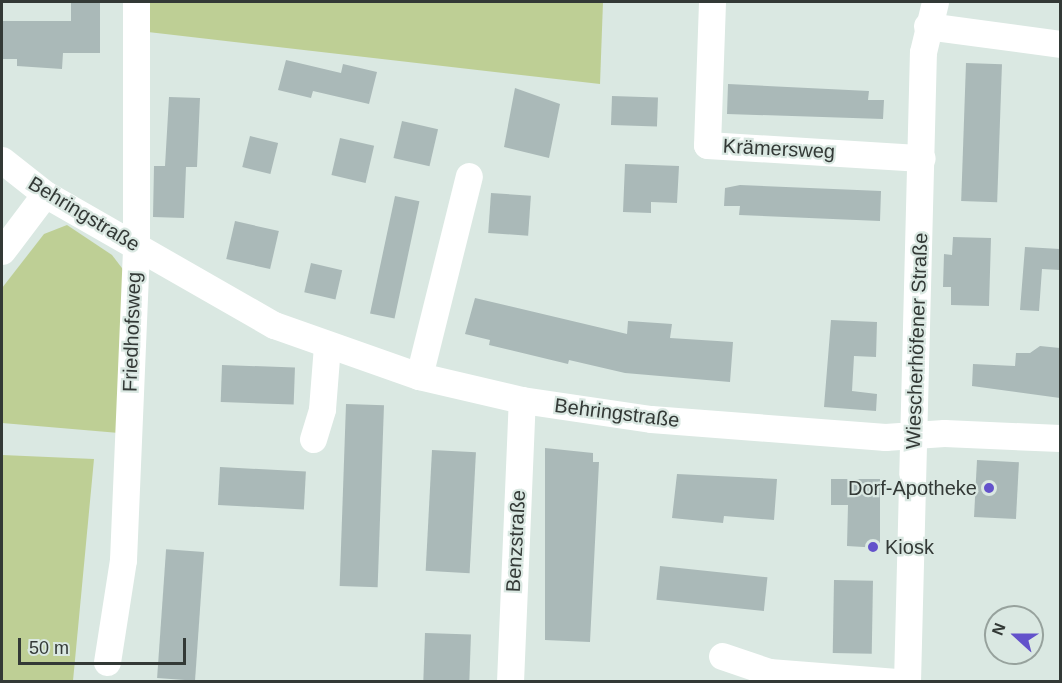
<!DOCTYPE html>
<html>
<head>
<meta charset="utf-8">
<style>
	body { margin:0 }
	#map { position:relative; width:1062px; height:683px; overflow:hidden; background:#dae8e2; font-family:Helvetica,sans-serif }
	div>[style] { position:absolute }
	.green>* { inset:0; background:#becf95 }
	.building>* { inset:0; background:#aab9b8; transform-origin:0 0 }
	.minor>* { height:27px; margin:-13.5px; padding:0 13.5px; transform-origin:13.5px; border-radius:13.5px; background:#fff }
	.dots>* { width:16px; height:16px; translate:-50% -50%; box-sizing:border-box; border:3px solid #dae8e2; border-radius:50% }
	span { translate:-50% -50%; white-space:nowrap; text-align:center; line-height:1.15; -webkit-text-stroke:4.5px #dae8e2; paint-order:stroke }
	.street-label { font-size:20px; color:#333936 }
	.poi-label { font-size:20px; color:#333936 }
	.right { translate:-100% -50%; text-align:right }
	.left { translate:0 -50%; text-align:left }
	.frame { position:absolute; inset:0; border:3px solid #333936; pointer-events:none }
	.north { position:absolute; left:984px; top:605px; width:60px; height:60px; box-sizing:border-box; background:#dae8e2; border:2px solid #97a29d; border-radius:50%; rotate:291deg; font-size:16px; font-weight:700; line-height:24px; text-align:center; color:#333936 }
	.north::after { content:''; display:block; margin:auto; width:21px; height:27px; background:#6352cb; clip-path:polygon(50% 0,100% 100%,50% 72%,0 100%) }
	.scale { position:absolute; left:18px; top:638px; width:168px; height:27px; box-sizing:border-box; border:3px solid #333936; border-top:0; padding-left:8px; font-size:18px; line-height:21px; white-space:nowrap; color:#333936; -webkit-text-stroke:4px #dae8e2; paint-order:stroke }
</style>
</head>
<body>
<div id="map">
	<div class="green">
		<i style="clip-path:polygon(148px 2px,603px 2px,600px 84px,148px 32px)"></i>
		<i style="clip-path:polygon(67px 225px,112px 255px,125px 272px,119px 433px,2px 423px,2px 288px,44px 234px)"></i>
		<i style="clip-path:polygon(2px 455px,94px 459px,73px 681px,2px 681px)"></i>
	</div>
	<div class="building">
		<i style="clip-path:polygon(71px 2px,100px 2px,100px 53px,63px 53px,62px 69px,17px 66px,17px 59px,2px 59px,2px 21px,71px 21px)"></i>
		<i style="clip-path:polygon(286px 60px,341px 73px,343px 64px,377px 72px,369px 104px,313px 91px,311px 98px,278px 90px)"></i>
		<i style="left:966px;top:63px;width:36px;height:138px;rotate:2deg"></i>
		<i style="clip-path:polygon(728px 84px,869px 91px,868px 100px,884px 100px,883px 119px,727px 114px)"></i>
		<i style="clip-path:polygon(515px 88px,560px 104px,549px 158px,504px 147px)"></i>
		<i style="left:612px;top:96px;width:46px;height:29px;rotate:2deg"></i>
		<i style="clip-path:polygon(169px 97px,200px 98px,197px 167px,186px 167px,184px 218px,153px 217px,154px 166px,165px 166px)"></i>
		<i style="left:402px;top:121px;width:37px;height:38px;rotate:13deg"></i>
		<i style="left:250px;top:136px;width:29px;height:32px;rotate:14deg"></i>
		<i style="left:340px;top:138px;width:35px;height:38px;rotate:13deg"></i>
		<i style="clip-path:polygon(625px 164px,679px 166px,677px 203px,651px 202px,651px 213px,623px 212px)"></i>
		<i style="clip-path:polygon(740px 185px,881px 191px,880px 221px,739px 215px,740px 206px,724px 206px,725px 188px)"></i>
		<i style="left:491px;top:193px;width:40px;height:40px;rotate:4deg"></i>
		<i style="left:395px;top:196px;width:25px;height:120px;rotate:12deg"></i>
		<i style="left:235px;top:221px;width:45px;height:39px;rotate:13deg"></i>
		<i style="clip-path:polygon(953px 237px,991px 238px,989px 306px,951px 305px,951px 287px,943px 287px,944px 254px,952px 255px)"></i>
		<i style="clip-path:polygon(1025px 247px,1060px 249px,1060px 270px,1042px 269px,1039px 311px,1020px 310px)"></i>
		<i style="left:311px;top:263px;width:32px;height:30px;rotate:13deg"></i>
		<i style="clip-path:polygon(475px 298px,627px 334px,628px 321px,672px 324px,670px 338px,733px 342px,730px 382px,625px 373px,569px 360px,568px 364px,489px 345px,490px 340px,465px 334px)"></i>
		<i style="clip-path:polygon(831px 320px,877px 322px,876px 357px,854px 356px,852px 391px,877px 394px,876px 411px,824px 407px)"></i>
		<i style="clip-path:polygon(1040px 346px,1060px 348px,1060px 398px,972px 386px,973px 364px,1015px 366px,1016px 353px,1030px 353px)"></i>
		<i style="left:222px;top:365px;width:73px;height:37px;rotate:2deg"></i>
		<i style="left:346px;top:404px;width:38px;height:182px;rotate:2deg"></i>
		<i style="clip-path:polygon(545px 448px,593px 453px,593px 462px,599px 462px,590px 642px,545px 640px)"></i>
		<i style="left:432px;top:450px;width:44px;height:121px;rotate:3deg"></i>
		<i style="left:977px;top:460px;width:42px;height:57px;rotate:3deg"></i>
		<i style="left:220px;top:467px;width:86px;height:38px;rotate:3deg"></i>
		<i style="clip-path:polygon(677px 474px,777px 479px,774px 520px,724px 516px,723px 523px,672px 518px)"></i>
		<i style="clip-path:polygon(831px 479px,880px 479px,880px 548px,847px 546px,848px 505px,831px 505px)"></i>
		<i style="left:204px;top:552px;width:129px;height:38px;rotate:94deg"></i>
		<i style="left:660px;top:566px;width:108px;height:34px;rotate:6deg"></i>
		<i style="left:834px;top:580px;width:39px;height:73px;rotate:1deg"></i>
		<i style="left:425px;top:633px;width:46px;height:48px;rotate:2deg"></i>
	</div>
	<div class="minor">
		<i style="left:712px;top:2px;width:143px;rotate:92deg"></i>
		<i style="left:707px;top:145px;width:215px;rotate:3.5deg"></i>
		<i style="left:927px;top:26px;width:134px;rotate:7.7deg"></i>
		<i style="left:2px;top:160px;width:55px;rotate:38.3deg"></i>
		<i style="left:45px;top:194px;width:264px;rotate:29.8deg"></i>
		<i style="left:274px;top:325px;width:154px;rotate:19.4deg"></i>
		<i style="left:419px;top:376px;width:106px;rotate:13.1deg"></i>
		<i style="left:522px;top:400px;width:130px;rotate:8.4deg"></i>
		<i style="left:651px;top:419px;width:235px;rotate:4.4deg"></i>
		<i style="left:885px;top:437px;width:59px;rotate:-3.9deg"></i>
		<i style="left:944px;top:433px;width:116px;rotate:2.5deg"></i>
		<i style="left:2px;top:251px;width:71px;rotate:-53deg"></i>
		<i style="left:419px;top:376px;width:206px;rotate:-76deg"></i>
		<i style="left:313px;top:439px;width:31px;rotate:-73deg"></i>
		<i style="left:322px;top:409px;width:63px;rotate:-85.5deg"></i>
		<i style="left:722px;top:656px;width:50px;rotate:18.8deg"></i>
		<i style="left:769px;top:672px;width:128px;rotate:4.5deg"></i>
		<i style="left:107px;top:662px;width:103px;rotate:-81.1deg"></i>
		<i style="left:123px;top:560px;width:315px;rotate:-87.6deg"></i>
		<i style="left:136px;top:245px;width:243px;rotate:-90deg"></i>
		<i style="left:510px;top:682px;width:282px;rotate:-87.6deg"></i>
		<i style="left:907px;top:682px;width:630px;rotate:-88.55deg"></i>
		<i style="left:923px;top:52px;width:51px;rotate:-76.5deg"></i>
	</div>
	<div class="dots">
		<i style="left:989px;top:488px;background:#6352cb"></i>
		<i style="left:873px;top:547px;background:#6352cb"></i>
	</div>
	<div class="street-label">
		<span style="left:779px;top:149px;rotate:3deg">Krämersweg</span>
		<span style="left:84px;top:214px;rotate:31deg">Behringstraße</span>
		<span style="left:132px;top:332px;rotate:-88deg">Friedhofsweg</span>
		<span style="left:917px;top:341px;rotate:-88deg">Wiescherhöfener Straße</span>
		<span style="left:617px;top:413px;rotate:7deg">Behringstraße</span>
		<span style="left:516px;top:541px;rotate:-87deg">Benzstraße</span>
	</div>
	<div class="poi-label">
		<span class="right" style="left:977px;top:488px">Dorf-Apotheke</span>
		<span class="left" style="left:885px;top:547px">Kiosk</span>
	</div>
	<div class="frame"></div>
	<div class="north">N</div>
	<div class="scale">50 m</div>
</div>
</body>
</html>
